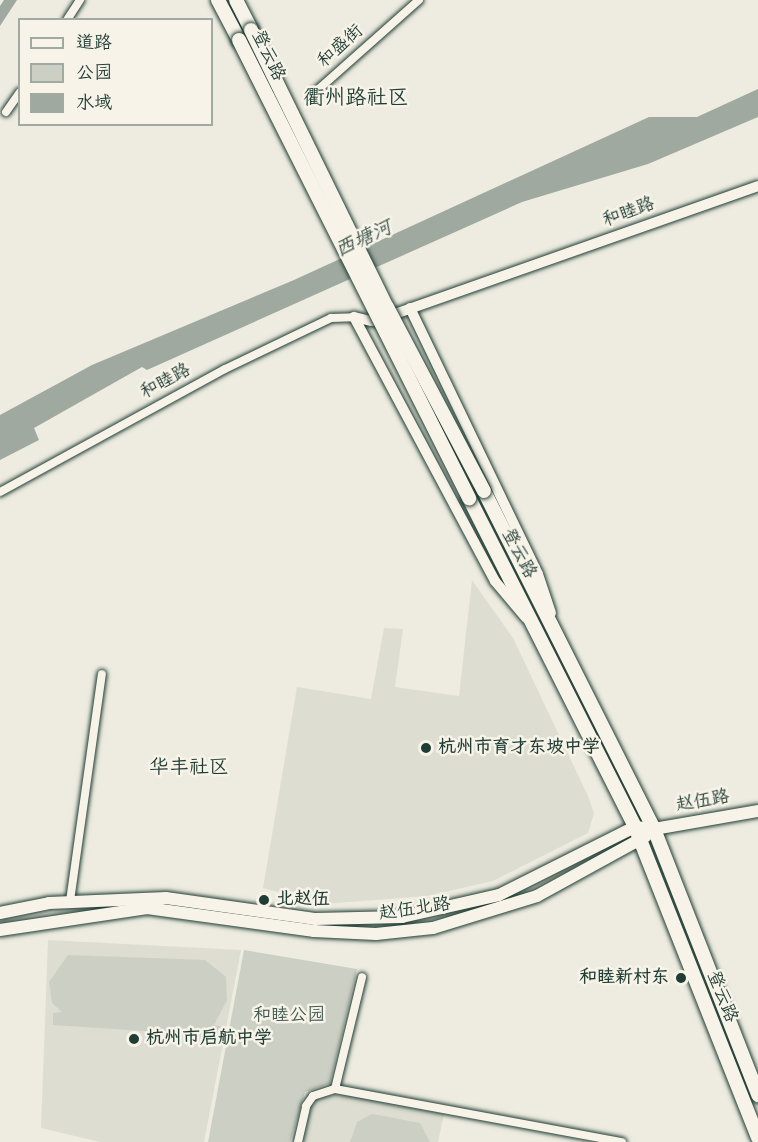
<!DOCTYPE html>
<html>
<head>
<meta charset="utf-8">
<style>
	body { margin:0 }
	#map { position:relative; width:758px; height:1142px; overflow:hidden; background:#eeece1; font-family:Kalam,"LXGW WenKai TC",sans-serif }
	div>[style] { position:absolute }
	.built>* { inset:0; background:#ddddd2 }
	.green>* { inset:0; background:#cccfc4 }
	.water>* { inset:0; background:#9fa99f }
	.roads { filter:drop-shadow(0 0 2px #1f3d34) drop-shadow(0 0 2px #1f3d34) }
	.minor>* { height:8px; margin:-4px; padding:0 4px; transform-origin:4px; border-radius:4px; background:#f7f3e8 }
	.tertiary>* { height:10px; margin:-5px; padding:0 5px; transform-origin:5px; border-radius:5px; background:#f7f3e8 }
	.secondary>* { height:12px; margin:-6px; padding:0 6px; transform-origin:6px; border-radius:6px; background:#f7f3e8 }
	.primary>* { height:14px; margin:-7px; padding:0 7px; transform-origin:7px; border-radius:7px; background:#f7f3e8 }
	.bridges { filter:drop-shadow(0 0 2px #1f3d34) drop-shadow(0 0 2px #1f3d34) }
	.primary-bridge>* { height:14px; margin:-7px; padding:0 7px; transform-origin:7px; border-radius:7px; background:#f7f3e8 }
	.dots>* { width:16px; height:16px; translate:-50% -50%; box-sizing:border-box; border:3px solid #f7f3e8; border-radius:50% }
	span { translate:-50% -50%; white-space:nowrap; text-align:center; line-height:1.15; -webkit-text-stroke:5px #f7f3e8; paint-order:stroke }
	.street-label { font-size:18px; color:#1f3d34 }
	.poi-label { font-size:18px; color:#1f3d34; font-weight:700 }
	.left { translate:0 -50%; text-align:left }
	.right { translate:-100% -50%; text-align:right }
	.park-label { font-size:18px; color:#425a51 }
	.water-label { font-size:20px; color:#3f584f; font-style:italic }
	.neighbourhood-label { font-size:20px; color:#1f3d34 }
	.quarter-label { font-size:21px; color:#1f3d34 }
	.legend { position:absolute; left:18px; top:18px; width:195px; height:108px; box-sizing:border-box; background:#f7f3e8; border:2px solid #a1aaa0; margin:0; padding:8px 10px; list-style:none; font-size:18px; color:#1f3d34 }
	.legend li { display:flex; align-items:center; gap:12px; height:30px }
	.legend b { width:30px; border:2px solid #a1aaa0 }
</style>
</head>
<body>
<div id="map">
	<div class="built">
		<i style="clip-path:polygon(472px 580px,513px 638px,588px 796px,594px 813px,588px 833px,493px 881px,427px 896px,324px 904px,263px 888px,297px 687px,371px 699px,384px 628px,403px 629px,395px 687px,459px 696px)"></i>
		<i style="clip-path:polygon(48px 940px,241px 950px,204px 1142px,100px 1142px,41px 1128px)"></i>
		<i style="clip-path:polygon(347px 1095px,444px 1114px,438px 1142px,303px 1142px,311px 1104px,322px 1096px)"></i>
	</div>
	<div class="green">
		<i style="clip-path:polygon(244px 950px,357px 969px,330px 1083px,305px 1092px,290px 1142px,208px 1142px)"></i>
		<i style="clip-path:polygon(68px 955px,205px 960px,226px 977px,227px 1000px,214px 1025px,224px 1027px,222px 1036px,53px 1025px,53px 1013px,62px 1012px,52px 1003px,49px 982px)"></i>
		<i style="clip-path:polygon(372px 1114px,420px 1123px,430px 1142px,350px 1142px,357px 1122px)"></i>
	</div>
	<div class="water">
		<i style="clip-path:polygon(4px 0,17px 0,0 26px,0 6px)"></i>
		<i style="clip-path:polygon(758px 89px,758px 117px,648px 164px,522px 202px,147px 370px,142px 367px,34px 428px,39px 440px,0 460px,0 415px,92px 365px,294px 280px,649px 117px,697px 117px)"></i>
	</div>
	<div class="roads">
		<div class="minor">
			<i style="left:67px;top:20px;width:24px;rotate:-57deg"></i>
			<i style="left:312px;top:95px;width:143px;rotate:-41.6deg"></i>
			<i style="left:6px;top:112px;width:24px;rotate:-55deg"></i>
			<i style="left:0;top:492px;width:256px;rotate:-28.7deg"></i>
			<i style="left:225px;top:369px;width:118px;rotate:-25.7deg"></i>
			<i style="left:331px;top:318px;width:23px;rotate:-2deg"></i>
			<i style="left:70px;top:901px;width:229px;rotate:-82deg"></i>
			<i style="left:335px;top:1089px;width:115px;rotate:-76.4deg"></i>
			<i style="left:298px;top:1142px;width:37px;rotate:-77deg"></i>
			<i style="left:306px;top:1106px;width:12px;rotate:-55deg"></i>
			<i style="left:313px;top:1096px;width:23px;rotate:-18deg"></i>
			<i style="left:335px;top:1089px;width:292px;rotate:10.5deg"></i>
		</div>
		<div class="tertiary">
			<i style="left:410px;top:308px;width:295px;rotate:64.3deg"></i>
			<i style="left:538px;top:574px;width:41px;rotate:71.6deg"></i>
			<i style="left:354px;top:317px;width:18px;rotate:13deg"></i>
			<i style="left:372px;top:321px;width:18px;rotate:-16deg"></i>
			<i style="left:389px;top:316px;width:391px;rotate:-19.4deg"></i>
			<i style="left:354px;top:317px;width:299px;rotate:61.9deg"></i>
			<i style="left:495px;top:581px;width:48px;rotate:50deg"></i>
		</div>
		<div class="secondary">
			<i style="left:0;top:913px;width:50px;rotate:-11.5deg"></i>
			<i style="left:49px;top:903px;width:117px;rotate:-2.4deg"></i>
			<i style="left:166px;top:898px;width:150px;rotate:8deg"></i>
			<i style="left:315px;top:919px;width:87px;rotate:-1.3deg"></i>
			<i style="left:402px;top:917px;width:99px;rotate:-12.8deg"></i>
			<i style="left:499px;top:895px;width:152px;rotate:-26.6deg"></i>
			<i style="left:635px;top:827px;width:19px;rotate:6deg"></i>
			<i style="left:654px;top:829px;width:106px;rotate:-9.8deg"></i>
			<i style="left:0;top:930px;width:149px;rotate:-8.5deg"></i>
			<i style="left:147px;top:908px;width:169px;rotate:7.8deg"></i>
			<i style="left:314px;top:931px;width:62px;rotate:2.8deg"></i>
			<i style="left:376px;top:934px;width:57px;rotate:-6deg"></i>
			<i style="left:433px;top:928px;width:109px;rotate:-17.1deg"></i>
			<i style="left:537px;top:896px;width:124px;rotate:-28.8deg"></i>
		</div>
		<div class="primary">
			<i style="left:218px;top:0;width:45px;rotate:62.3deg"></i>
			<i style="left:236px;top:0;width:34px;rotate:63deg"></i>
			<i style="left:484px;top:491px;width:378px;rotate:63.3deg"></i>
			<i style="left:654px;top:829px;width:286px;rotate:68.6deg"></i>
			<i style="left:469px;top:498px;width:369px;rotate:63.2deg"></i>
			<i style="left:635px;top:827px;width:334px;rotate:68.4deg"></i>
		</div>
	</div>
	<div class="bridges">
		<div class="primary-bridge">
			<i style="left:251px;top:30px;width:309px;rotate:63.9deg"></i>
			<i style="left:387px;top:307px;width:208px;rotate:62.2deg"></i>
			<i style="left:239px;top:40px;width:513px;rotate:63.33deg"></i>
		</div>
	</div>
	<div class="dots">
		<i style="left:426px;top:748px;background:#1f3d34"></i>
		<i style="left:264px;top:900px;background:#1f3d34"></i>
		<i style="left:681px;top:978px;background:#1f3d34"></i>
		<i style="left:134px;top:1039px;background:#1f3d34"></i>
	</div>
	<div class="street-label">
		<span style="left:341px;top:47px;rotate:-42deg">和盛街</span>
		<span style="left:267px;top:56px;rotate:64deg">登云路</span>
		<span style="left:629px;top:213px;rotate:-20deg">和睦路</span>
		<span style="left:166px;top:382px;rotate:-28deg">和睦路</span>
		<span style="left:518px;top:554px;rotate:62deg">登云路</span>
		<span style="left:703px;top:802px;rotate:-10deg">赵伍路</span>
		<span style="left:415px;top:910px;rotate:-8deg">赵伍北路</span>
		<span style="left:721px;top:997px;rotate:68deg">登云路</span>
	</div>
	<div class="poi-label">
		<span class="left" style="left:438px;top:748px">杭州市育才东坡中学</span>
		<span class="left" style="left:276px;top:900px">北赵伍</span>
		<span class="right" style="left:669px;top:978px">和睦新村东</span>
		<span class="left" style="left:146px;top:1039px">杭州市启航中学</span>
	</div>
	<div class="park-label">
		<span style="left:289px;top:1016px">和睦公园</span>
	</div>
	<div class="water-label">
		<span style="left:364px;top:240px;rotate:-25deg">西塘河</span>
	</div>
	<div class="neighbourhood-label">
		<span style="left:189px;top:768px">华丰社区</span>
	</div>
	<div class="quarter-label">
		<span style="left:356px;top:99px">衢州路社区</span>
	</div>
	<ul class="legend">
	<li><b style="height:8px;background:#f7f3e8"></b>道路</li>
	<li><b style="height:16px;background:#cccfc4"></b>公园</li>
	<li><b style="height:16px;background:#9fa99f"></b>水域</li>
	</ul>
</div>
</body>
</html>
